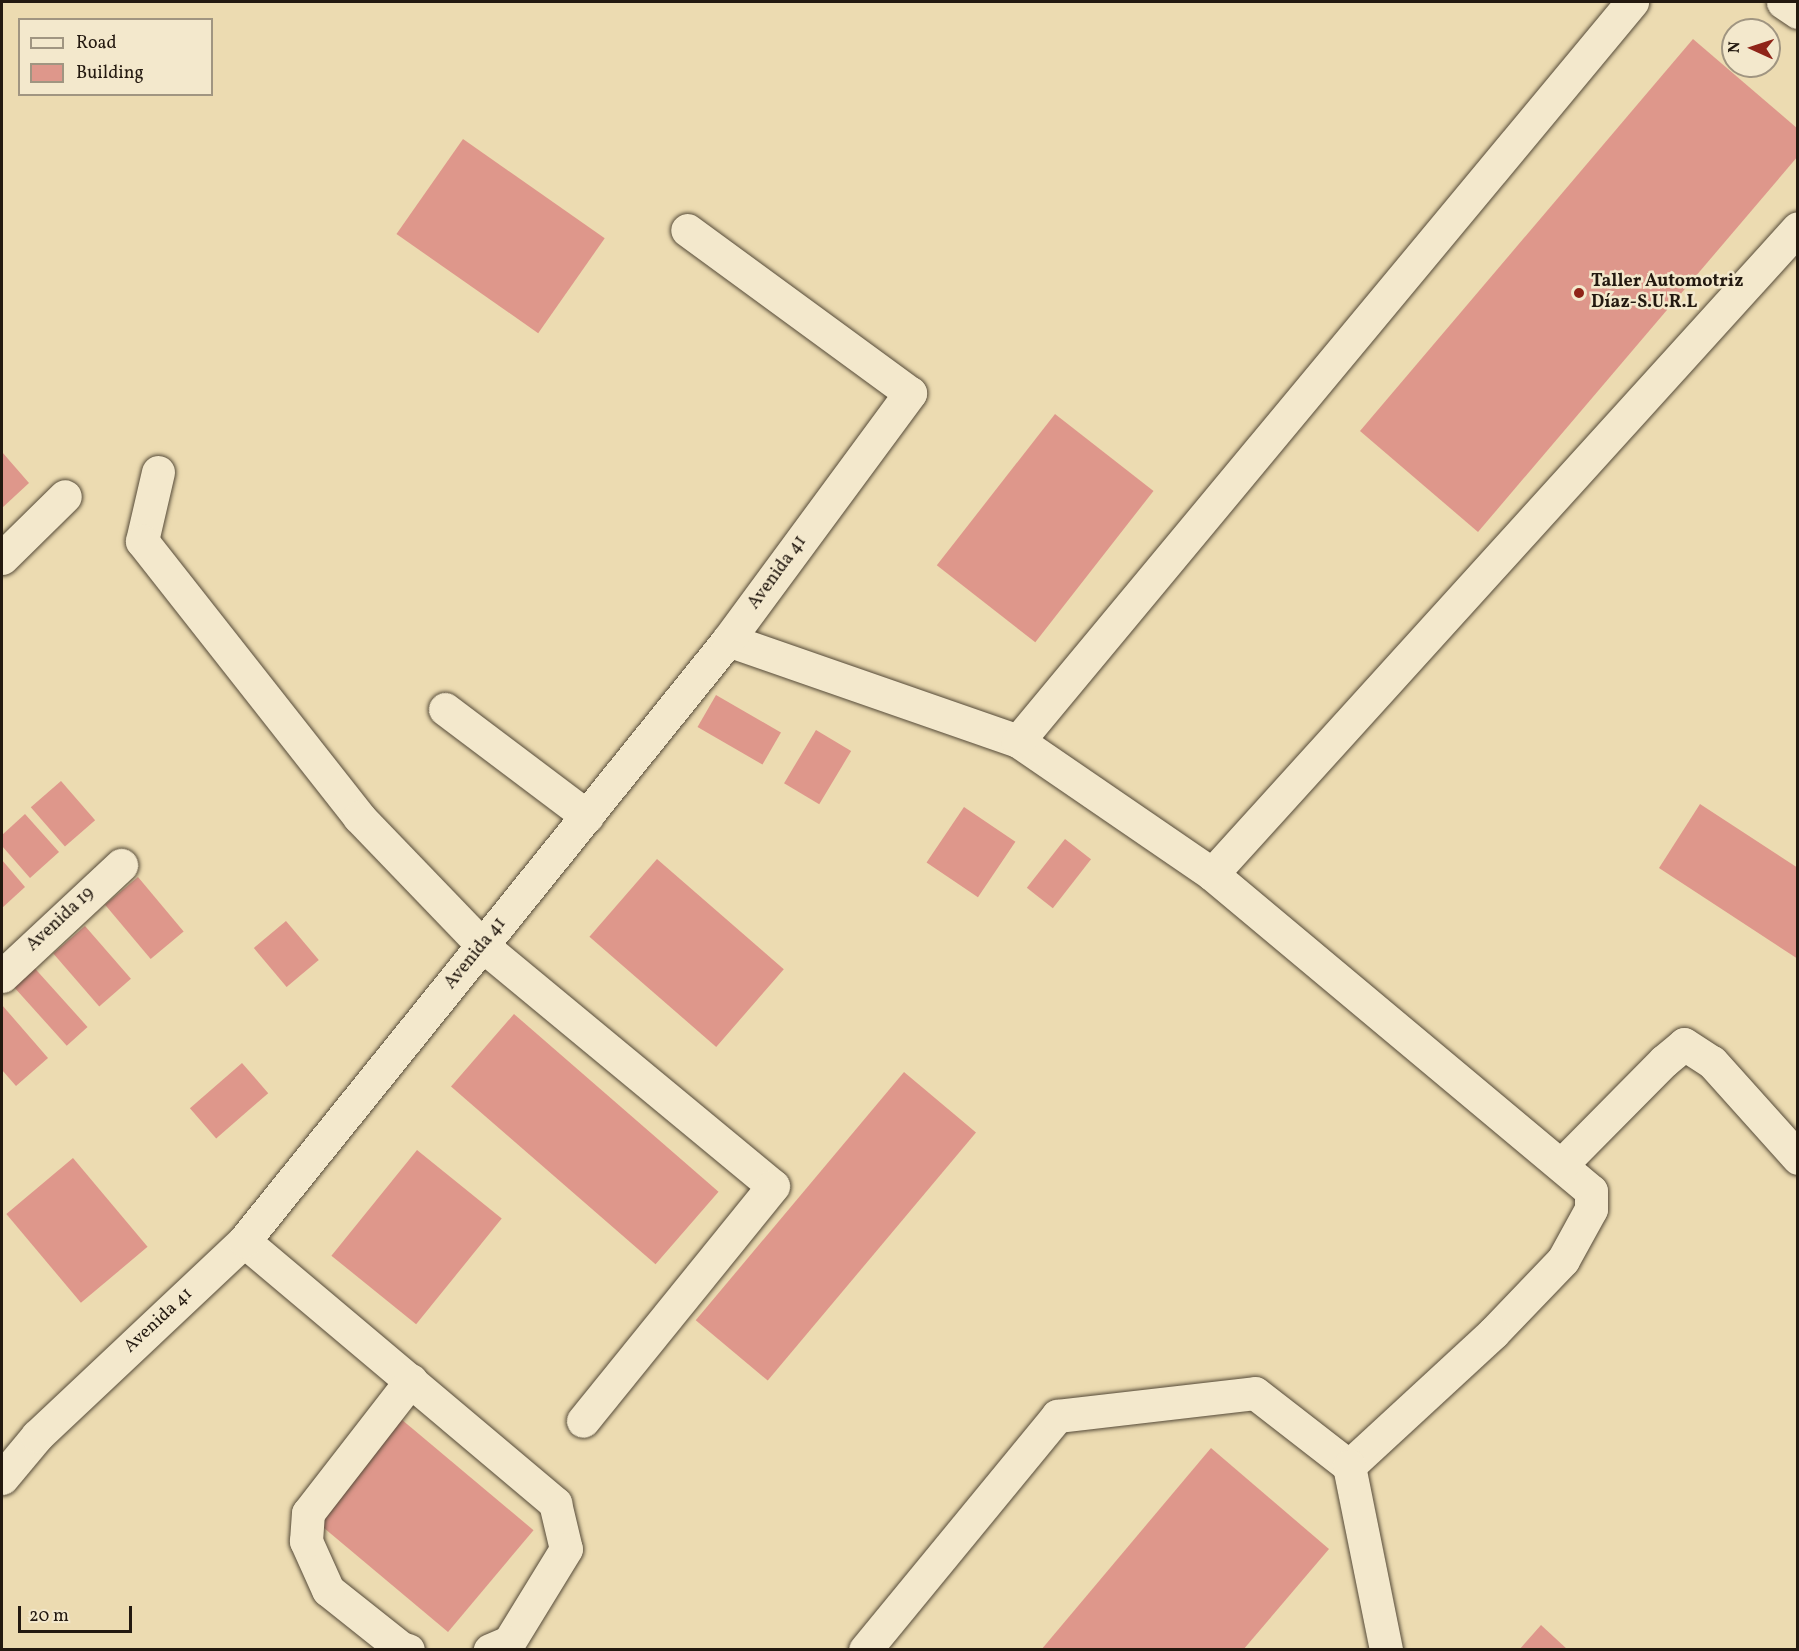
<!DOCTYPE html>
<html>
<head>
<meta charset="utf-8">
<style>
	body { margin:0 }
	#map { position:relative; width:1799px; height:1651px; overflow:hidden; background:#ecdbb1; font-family:Vollkorn,serif }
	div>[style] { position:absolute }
	.building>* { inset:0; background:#de978b; transform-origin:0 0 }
	.roads { filter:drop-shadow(0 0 2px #554a38) drop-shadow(0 0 2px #554a38) }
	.minor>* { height:33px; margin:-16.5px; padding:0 16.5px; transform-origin:16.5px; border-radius:16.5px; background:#f3e8cc }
	.dots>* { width:16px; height:16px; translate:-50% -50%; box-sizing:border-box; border:3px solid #f3e8cc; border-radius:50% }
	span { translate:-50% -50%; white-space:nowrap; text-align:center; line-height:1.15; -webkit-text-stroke:5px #f3e8cc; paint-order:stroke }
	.poi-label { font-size:18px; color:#231910; font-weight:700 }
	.left { translate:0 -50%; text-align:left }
	.street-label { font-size:18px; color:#231910 }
	.frame { position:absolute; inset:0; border:3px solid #231910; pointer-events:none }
	.legend { position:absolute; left:18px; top:18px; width:195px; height:78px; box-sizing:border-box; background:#f3e8cc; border:2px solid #a09581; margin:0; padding:8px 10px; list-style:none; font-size:18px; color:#231910 }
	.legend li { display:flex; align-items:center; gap:12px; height:30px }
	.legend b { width:30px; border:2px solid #a09581 }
	.north { position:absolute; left:1721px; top:18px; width:60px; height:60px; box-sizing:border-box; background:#f3e8cc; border:2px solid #a09581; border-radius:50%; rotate:273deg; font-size:16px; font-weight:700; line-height:24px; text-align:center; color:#231910 }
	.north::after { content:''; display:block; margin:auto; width:21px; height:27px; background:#8f2418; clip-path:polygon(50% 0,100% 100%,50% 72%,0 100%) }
	.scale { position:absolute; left:18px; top:1606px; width:114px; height:27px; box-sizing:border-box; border:3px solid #231910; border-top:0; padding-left:8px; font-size:18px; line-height:21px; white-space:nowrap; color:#231910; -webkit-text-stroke:4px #f3e8cc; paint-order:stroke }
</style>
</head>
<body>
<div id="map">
	<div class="building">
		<i style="clip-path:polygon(1693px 39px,1798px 129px,1798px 156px,1478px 532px,1360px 431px)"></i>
		<i style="left:463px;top:139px;width:173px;height:116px;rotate:35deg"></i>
		<i style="left:1055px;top:414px;width:125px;height:192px;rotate:38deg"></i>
		<i style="clip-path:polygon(2px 452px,29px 483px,2px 508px)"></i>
		<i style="left:716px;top:695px;width:75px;height:37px;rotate:30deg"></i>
		<i style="left:816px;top:730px;width:41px;height:62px;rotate:31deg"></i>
		<i style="left:61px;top:781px;width:52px;height:40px;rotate:49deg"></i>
		<i style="clip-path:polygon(1700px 804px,1798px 868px,1798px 959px,1659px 868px)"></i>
		<i style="left:964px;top:807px;width:62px;height:67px;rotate:34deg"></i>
		<i style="clip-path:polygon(25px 814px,59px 852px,30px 878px,2px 846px,2px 835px)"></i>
		<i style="left:1065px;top:839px;width:33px;height:62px;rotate:38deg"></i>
		<i style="left:657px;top:859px;width:168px;height:103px;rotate:41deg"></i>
		<i style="clip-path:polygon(2px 860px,25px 887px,2px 908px)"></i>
		<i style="left:138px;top:877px;width:71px;height:43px;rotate:50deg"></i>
		<i style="left:286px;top:921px;width:51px;height:42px;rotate:50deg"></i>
		<i style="left:85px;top:926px;width:70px;height:42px;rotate:49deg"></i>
		<i style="left:30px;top:963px;width:86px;height:28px;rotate:48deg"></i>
		<i style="clip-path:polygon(2px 1005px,48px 1058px,16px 1086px,2px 1070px)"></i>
		<i style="left:514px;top:1014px;width:271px;height:96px;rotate:41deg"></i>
		<i style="left:242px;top:1063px;width:40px;height:69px;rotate:49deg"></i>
		<i style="left:904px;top:1072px;width:94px;height:324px;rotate:40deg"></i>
		<i style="left:417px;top:1150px;width:109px;height:136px;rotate:39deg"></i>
		<i style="left:73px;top:1158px;width:116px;height:87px;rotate:50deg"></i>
		<i style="left:401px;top:1419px;width:173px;height:133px;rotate:40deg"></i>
		<i style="clip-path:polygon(1211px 1448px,1329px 1549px,1243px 1650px,1041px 1650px)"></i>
		<i style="clip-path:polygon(1541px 1625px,1568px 1650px,1519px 1650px)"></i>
	</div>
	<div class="roads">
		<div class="minor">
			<i style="left:1783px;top:2px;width:18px;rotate:34deg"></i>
			<i style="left:158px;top:472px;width:71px;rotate:103.1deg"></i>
			<i style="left:142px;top:541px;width:351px;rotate:51.8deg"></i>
			<i style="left:359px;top:817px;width:179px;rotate:46.1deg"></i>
			<i style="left:483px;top:946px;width:376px;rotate:39.6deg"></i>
			<i style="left:773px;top:1186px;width:302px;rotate:129deg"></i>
			<i style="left:2px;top:558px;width:88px;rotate:-44.5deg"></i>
			<i style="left:728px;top:640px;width:307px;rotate:19.2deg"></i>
			<i style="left:1018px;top:741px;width:235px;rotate:34.4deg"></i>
			<i style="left:1212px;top:874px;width:494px;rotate:39.9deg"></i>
			<i style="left:1591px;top:1191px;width:18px;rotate:90deg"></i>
			<i style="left:1591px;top:1209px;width:58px;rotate:118.8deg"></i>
			<i style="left:1563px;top:1260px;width:101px;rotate:133.8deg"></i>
			<i style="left:1493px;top:1333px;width:196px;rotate:137.3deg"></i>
			<i style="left:445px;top:709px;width:178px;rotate:37deg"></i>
			<i style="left:1018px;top:741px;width:961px;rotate:-50.28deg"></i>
			<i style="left:1212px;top:874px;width:872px;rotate:-47.79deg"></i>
			<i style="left:2px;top:976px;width:163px;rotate:-43deg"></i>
			<i style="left:1562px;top:1164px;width:145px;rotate:-45.3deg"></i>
			<i style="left:1664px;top:1061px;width:26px;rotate:-40deg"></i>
			<i style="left:1684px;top:1044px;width:33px;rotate:33deg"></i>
			<i style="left:1712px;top:1062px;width:129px;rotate:48.1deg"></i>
			<i style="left:244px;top:1241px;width:407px;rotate:40.1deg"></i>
			<i style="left:555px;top:1503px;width:47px;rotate:76.6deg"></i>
			<i style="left:566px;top:1549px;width:109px;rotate:121.5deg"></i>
			<i style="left:509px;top:1642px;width:21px;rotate:157deg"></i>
			<i style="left:2px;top:1478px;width:55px;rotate:-50.2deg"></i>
			<i style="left:37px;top:1436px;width:284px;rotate:-43.3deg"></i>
			<i style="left:244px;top:1241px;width:772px;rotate:-51.15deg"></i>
			<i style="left:728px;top:640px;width:307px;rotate:-53.6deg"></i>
			<i style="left:910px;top:393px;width:276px;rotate:-143.8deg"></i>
			<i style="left:408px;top:1650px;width:7px;rotate:-164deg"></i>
			<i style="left:401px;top:1648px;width:93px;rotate:-141.5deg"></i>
			<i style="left:328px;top:1590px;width:54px;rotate:-114.2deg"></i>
			<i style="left:306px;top:1541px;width:28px;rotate:-86deg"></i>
			<i style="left:308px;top:1513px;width:168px;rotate:-52.2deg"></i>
			<i style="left:865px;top:1650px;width:303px;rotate:-50.6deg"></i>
			<i style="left:1057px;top:1416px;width:199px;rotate:-6.6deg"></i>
			<i style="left:1255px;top:1393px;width:119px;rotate:37.8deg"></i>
			<i style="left:1349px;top:1466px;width:188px;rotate:78.6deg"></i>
		</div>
	</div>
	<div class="dots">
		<i style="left:1579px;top:293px;background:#8f2418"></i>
	</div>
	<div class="poi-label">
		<span class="left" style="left:1591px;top:293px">Taller Automotriz<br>Díaz-S.U.R.L</span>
	</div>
	<div class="street-label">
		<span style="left:778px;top:573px;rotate:-54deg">Avenida 41</span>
		<span style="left:61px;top:920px;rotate:-43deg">Avenida 19</span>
		<span style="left:476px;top:954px;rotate:-51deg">Avenida 41</span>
		<span style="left:159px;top:1321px;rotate:-43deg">Avenida 41</span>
	</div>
	<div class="frame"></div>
	<ul class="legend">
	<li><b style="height:8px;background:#f3e8cc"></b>Road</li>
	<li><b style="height:16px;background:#de978b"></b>Building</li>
	</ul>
	<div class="north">N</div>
	<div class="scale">20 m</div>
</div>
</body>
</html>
